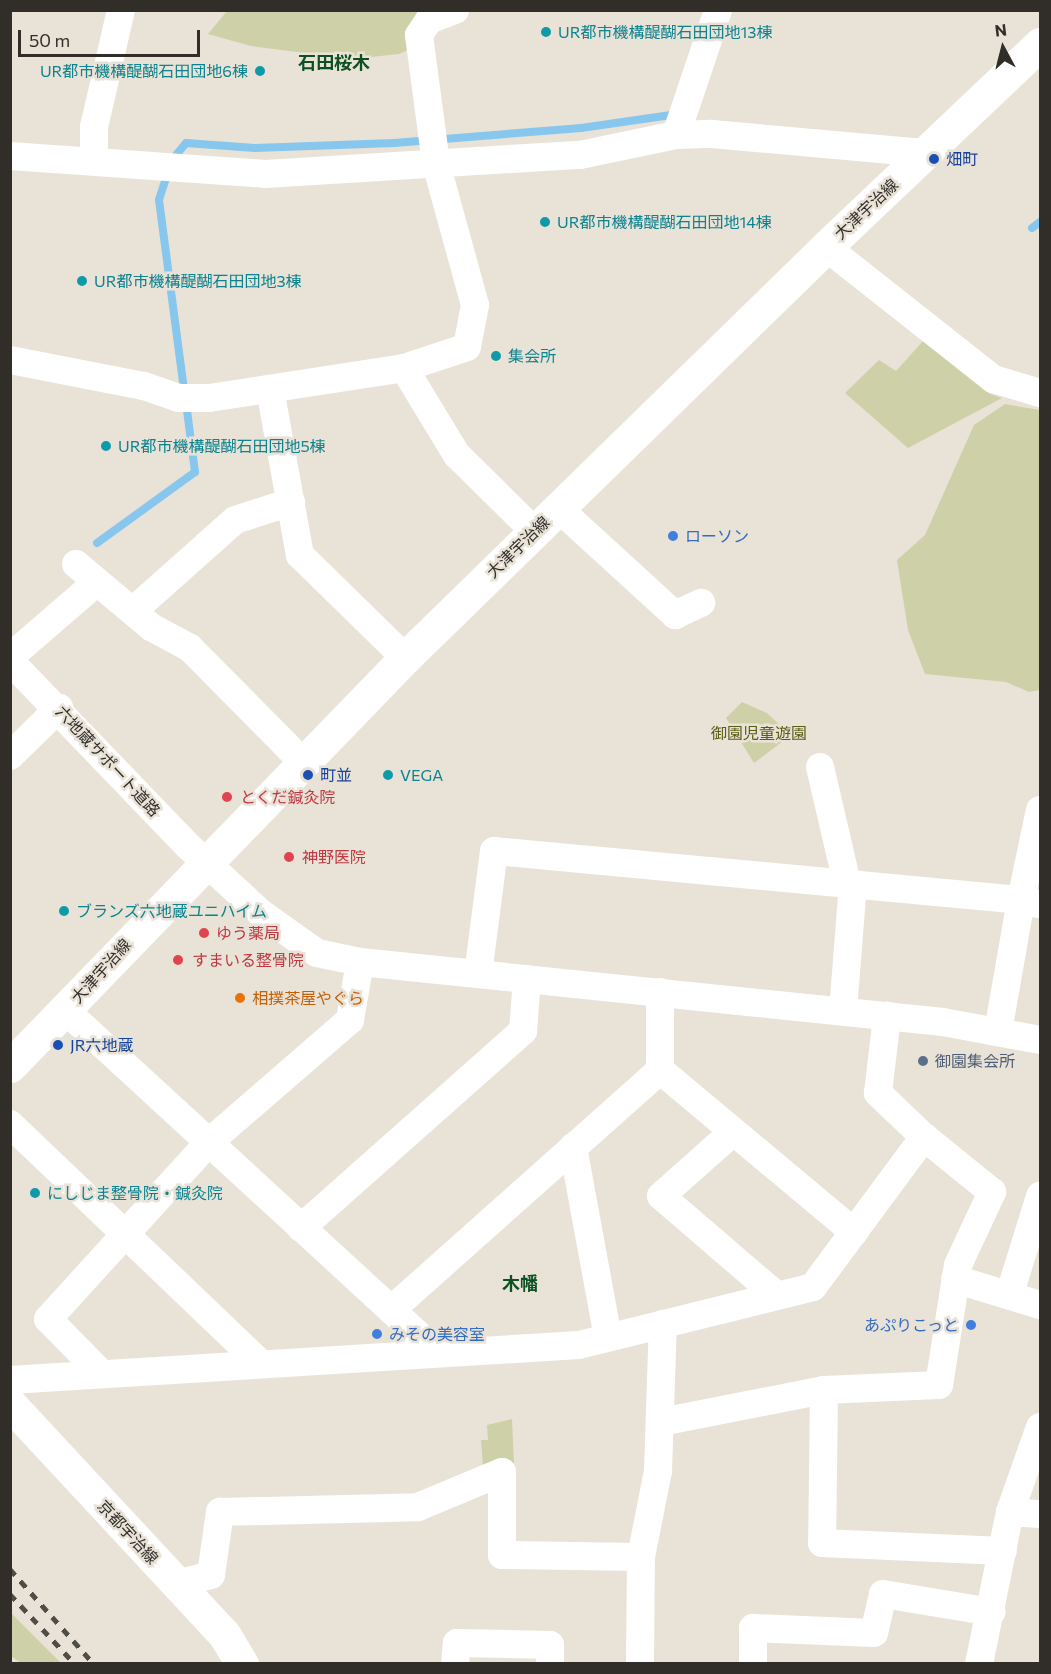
<!DOCTYPE html>
<html>
<head>
<meta charset="utf-8">
<style>
	body { margin:0 }
	#map { position:relative; width:1051px; height:1674px; overflow:hidden; background:#e9e2d7; font-family:Commissioner,"Noto Sans JP",sans-serif }
	div>[style] { position:absolute }
	.green>* { inset:0; background:#ced1a8 }
	.stream>* { height:8px; margin:-4px; padding:0 4px; transform-origin:4px; border-radius:4px; background:#88c7ed }
	.minor>* { height:28px; margin:-14px; padding:0 14px; transform-origin:14px; border-radius:14px; background:#fff }
	.major>* { height:33px; margin:-16.5px; padding:0 16.5px; transform-origin:16.5px; border-radius:16.5px; background:#fff }
	.rail>* { height:4.5px; margin-top:-2.25px; transform-origin:0; background:repeating-linear-gradient(90deg,#504d47 0 8px,transparent 0 16px) }
	.dots>* { width:16px; height:16px; translate:-50% -50%; box-sizing:border-box; border:3px solid #e9e2d7; border-radius:50% }
	span { translate:-50% -50%; white-space:nowrap; text-align:center; line-height:1.15; -webkit-text-stroke:5px #e9e2d7; paint-order:stroke }
	.culture-label { font-size:16px; color:#0d838f }
	.left { translate:0 -50%; text-align:left }
	.right { translate:-100% -50%; text-align:right }
	.transit-label { font-size:16px; color:#164399 }
	.street-label { font-size:16px; color:#312e2a }
	.shop-label { font-size:16px; color:#366cbe }
	.park-label { font-size:16px; color:#5a5c14 }
	.health-label { font-size:16px; color:#be3a42 }
	.food-label { font-size:16px; color:#c56008 }
	.service-label { font-size:16px; color:#4e5e75 }
	.neighbourhood-label { font-size:18px; color:#0d5122; font-weight:700 }
	.frame { position:absolute; inset:0; border:12px solid #312e2a; pointer-events:none }
	.north { position:absolute; left:973px; top:18px; width:60px; height:60px; -webkit-text-stroke:4px #e9e2d7; paint-order:stroke; rotate:353deg; font-size:16px; font-weight:700; line-height:24px; text-align:center; color:#312e2a }
	.north::after { content:''; display:block; margin:auto; width:21px; height:27px; background:#312e2a; clip-path:polygon(50% 0,100% 100%,50% 72%,0 100%) }
	.scale { position:absolute; left:18px; top:30px; width:182px; height:27px; box-sizing:border-box; border:3px solid #312e2a; border-top:0; padding-left:8px; font-size:18px; line-height:21px; white-space:nowrap; color:#312e2a; -webkit-text-stroke:4px #e9e2d7; paint-order:stroke }
</style>
</head>
<body>
<div id="map">
	<div class="green">
		<i style="clip-path:polygon(227px 11px,424px 11px,410px 49px,399px 54px,352px 59px,251px 46px,208px 34px)"></i>
		<i style="clip-path:polygon(923px 341px,990px 394px,1002px 398px,908px 448px,845px 393px,879px 360px,896px 371px)"></i>
		<i style="clip-path:polygon(1005px 404px,1040px 410px,1040px 690px,1029px 692px,1006px 682px,925px 674px,908px 630px,897px 560px,925px 535px,974px 425px)"></i>
		<i style="clip-path:polygon(742px 702px,767px 713px,791px 735px,754px 763px,726px 718px)"></i>
		<i style="clip-path:polygon(512px 1419px,514px 1463px,483px 1467px,481px 1440px,488px 1440px,487px 1425px)"></i>
		<i style="clip-path:polygon(11px 1613px,60px 1662px,62px 1663px,21px 1663px,11px 1656px)"></i>
	</div>
	<div class="stream">
		<i style="left:171px;top:161px;width:23px;rotate:-50deg"></i>
		<i style="left:186px;top:143px;width:69px;rotate:4.1deg"></i>
		<i style="left:255px;top:148px;width:139px;rotate:-2.1deg"></i>
		<i style="left:394px;top:143px;width:188px;rotate:-4.6deg"></i>
		<i style="left:581px;top:128px;width:91px;rotate:-8.2deg"></i>
		<i style="left:168px;top:172px;width:29px;rotate:108deg"></i>
		<i style="left:159px;top:200px;width:193px;rotate:82.5deg"></i>
		<i style="left:1032px;top:228px;width:10px;rotate:-37deg"></i>
		<i style="left:97px;top:543px;width:121px;rotate:-35.9deg"></i>
		<i style="left:195px;top:472px;width:70px;rotate:-97.4deg"></i>
	</div>
	<div class="minor">
		<i style="left:676px;top:135px;width:132px;rotate:-71.4deg"></i>
		<i style="left:10px;top:156px;width:256px;rotate:4deg"></i>
		<i style="left:265px;top:174px;width:316px;rotate:-3.5deg"></i>
		<i style="left:580px;top:155px;width:98px;rotate:-11.8deg"></i>
		<i style="left:676px;top:135px;width:36px;rotate:-2deg"></i>
		<i style="left:712px;top:134px;width:213px;rotate:5.1deg"></i>
		<i style="left:94px;top:160px;width:33px;rotate:-90deg"></i>
		<i style="left:94px;top:127px;width:120px;rotate:-77deg"></i>
		<i style="left:826px;top:247px;width:213px;rotate:38.3deg"></i>
		<i style="left:993px;top:379px;width:49px;rotate:16.6deg"></i>
		<i style="left:10px;top:360px;width:136px;rotate:11deg"></i>
		<i style="left:144px;top:386px;width:36px;rotate:19deg"></i>
		<i style="left:178px;top:398px;width:31px"></i>
		<i style="left:209px;top:398px;width:197px;rotate:-8.7deg"></i>
		<i style="left:404px;top:368px;width:66px;rotate:-18.4deg"></i>
		<i style="left:467px;top:347px;width:43px;rotate:-79.2deg"></i>
		<i style="left:475px;top:305px;width:147px;rotate:-105.4deg"></i>
		<i style="left:436px;top:163px;width:129px;rotate:-97.6deg"></i>
		<i style="left:419px;top:35px;width:18px;rotate:-56deg"></i>
		<i style="left:429px;top:20px;width:28px;rotate:-21deg"></i>
		<i style="left:404px;top:368px;width:102px;rotate:58.7deg"></i>
		<i style="left:457px;top:455px;width:108px;rotate:44.6deg"></i>
		<i style="left:270px;top:389px;width:169px;rotate:79.8deg"></i>
		<i style="left:300px;top:555px;width:147px;rotate:44.4deg"></i>
		<i style="left:558px;top:508px;width:159px;rotate:42.4deg"></i>
		<i style="left:675px;top:615px;width:29px;rotate:-25deg"></i>
		<i style="left:76px;top:564px;width:98px;rotate:40deg"></i>
		<i style="left:151px;top:627px;width:44px;rotate:28.3deg"></i>
		<i style="left:190px;top:648px;width:159px;rotate:45.3deg"></i>
		<i style="left:134px;top:610px;width:135px;rotate:-41.7deg"></i>
		<i style="left:235px;top:520px;width:59px;rotate:-17.8deg"></i>
		<i style="left:10px;top:657px;width:115px;rotate:-40.8deg"></i>
		<i style="left:10px;top:661px;width:257px;rotate:46.1deg"></i>
		<i style="left:188px;top:846px;width:100px;rotate:42.6deg"></i>
		<i style="left:262px;top:914px;width:67px;rotate:35.3deg"></i>
		<i style="left:317px;top:953px;width:44px;rotate:11.8deg"></i>
		<i style="left:360px;top:962px;width:586px;rotate:5.88deg"></i>
		<i style="left:943px;top:1022px;width:99px;rotate:10.5deg"></i>
		<i style="left:10px;top:756px;width:69px;rotate:-44.4deg"></i>
		<i style="left:820px;top:767px;width:119px;rotate:76.9deg"></i>
		<i style="left:1038px;top:904px;width:17px;rotate:-167deg"></i>
		<i style="left:1021px;top:900px;width:92px;rotate:-78.1deg"></i>
		<i style="left:478px;top:974px;width:124px;rotate:-82.6deg"></i>
		<i style="left:494px;top:851px;width:529px;rotate:5.31deg"></i>
		<i style="left:1021px;top:900px;width:134px;rotate:99.9deg"></i>
		<i style="left:65px;top:1010px;width:507px;rotate:42.6deg"></i>
		<i style="left:843px;top:1011px;width:127px;rotate:-85.5deg"></i>
		<i style="left:660px;top:1070px;width:253px;rotate:39.9deg"></i>
		<i style="left:10px;top:1124px;width:346px;rotate:43.7deg"></i>
		<i style="left:733px;top:1132px;width:96px;rotate:138.4deg"></i>
		<i style="left:661px;top:1196px;width:152px;rotate:40.7deg"></i>
		<i style="left:573px;top:1147px;width:193px;rotate:79.6deg"></i>
		<i style="left:301px;top:1228px;width:297px;rotate:-41.6deg"></i>
		<i style="left:523px;top:1031px;width:52px;rotate:-85.6deg"></i>
		<i style="left:955px;top:1279px;width:89px;rotate:17deg"></i>
		<i style="left:1010px;top:1293px;width:102px;rotate:-72.8deg"></i>
		<i style="left:391px;top:1310px;width:361px;rotate:-41.7deg"></i>
		<i style="left:660px;top:1070px;width:78px;rotate:-90deg"></i>
		<i style="left:100px;top:1372px;width:74px;rotate:-134.5deg"></i>
		<i style="left:48px;top:1319px;width:238px;rotate:-47.7deg"></i>
		<i style="left:208px;top:1143px;width:188px;rotate:-40.9deg"></i>
		<i style="left:350px;top:1020px;width:59px;rotate:-80.2deg"></i>
		<i style="left:10px;top:1380px;width:570px;rotate:-3.52deg"></i>
		<i style="left:579px;top:1345px;width:241px;rotate:-13.9deg"></i>
		<i style="left:813px;top:1287px;width:187px;rotate:-53.5deg"></i>
		<i style="left:824px;top:1390px;width:153px;rotate:90.7deg"></i>
		<i style="left:822px;top:1543px;width:181px;rotate:2.5deg"></i>
		<i style="left:661px;top:1422px;width:166px;rotate:-11.1deg"></i>
		<i style="left:824px;top:1390px;width:115px;rotate:-2.5deg"></i>
		<i style="left:939px;top:1385px;width:121px;rotate:-81deg"></i>
		<i style="left:958px;top:1265px;width:81px;rotate:-65deg"></i>
		<i style="left:992px;top:1192px;width:87px;rotate:-141deg"></i>
		<i style="left:924px;top:1137px;width:64px;rotate:-136.3deg"></i>
		<i style="left:878px;top:1093px;width:78px;rotate:-83.3deg"></i>
		<i style="left:1010px;top:1512px;width:30px;rotate:4deg"></i>
		<i style="left:177px;top:1584px;width:35px;rotate:-15deg"></i>
		<i style="left:211px;top:1575px;width:64px;rotate:-81.9deg"></i>
		<i style="left:220px;top:1512px;width:198px;rotate:-1.4deg"></i>
		<i style="left:418px;top:1507px;width:91px;rotate:-22.6deg"></i>
		<i style="left:502px;top:1472px;width:83px;rotate:90deg"></i>
		<i style="left:502px;top:1555px;width:139px;rotate:0.8deg"></i>
		<i style="left:455px;top:1664px;width:21px;rotate:-85deg"></i>
		<i style="left:457px;top:1643px;width:93px;rotate:1.2deg"></i>
		<i style="left:550px;top:1645px;width:19px;rotate:90deg"></i>
		<i style="left:640px;top:1664px;width:107px;rotate:-89.5deg"></i>
		<i style="left:641px;top:1557px;width:88px;rotate:-78.8deg"></i>
		<i style="left:658px;top:1471px;width:147px;rotate:-88.1deg"></i>
		<i style="left:753px;top:1664px;width:36px;rotate:-90deg"></i>
		<i style="left:753px;top:1628px;width:121px;rotate:2.4deg"></i>
		<i style="left:874px;top:1633px;width:40px;rotate:-77deg"></i>
		<i style="left:883px;top:1594px;width:110px;rotate:9.4deg"></i>
		<i style="left:979px;top:1664px;width:155px;rotate:-78.5deg"></i>
		<i style="left:1010px;top:1512px;width:90px;rotate:-70.6deg"></i>
	</div>
	<div class="major">
		<i style="left:10px;top:1066px;width:568px;rotate:-45.93deg"></i>
		<i style="left:405px;top:658px;width:588px;rotate:-44.31deg"></i>
		<i style="left:826px;top:247px;width:295px;rotate:-43.5deg"></i>
		<i style="left:10px;top:1404px;width:314px;rotate:47.1deg"></i>
		<i style="left:224px;top:1634px;width:35px;rotate:59deg"></i>
	</div>
	<div class="rail">
		<i style="left:10px;top:1569px;width:127px;rotate:48.5deg"></i>
		<i style="left:10px;top:1594px;width:96px;rotate:47.1deg"></i>
	</div>
	<div class="dots">
		<i style="left:546px;top:32px;background:#0f9aa8"></i>
		<i style="left:260px;top:71px;background:#0f9aa8"></i>
		<i style="left:934px;top:159px;background:#1a4fb4"></i>
		<i style="left:545px;top:222px;background:#0f9aa8"></i>
		<i style="left:82px;top:281px;background:#0f9aa8"></i>
		<i style="left:496px;top:356px;background:#0f9aa8"></i>
		<i style="left:106px;top:446px;background:#0f9aa8"></i>
		<i style="left:673px;top:536px;background:#3f7fe0"></i>
		<i style="left:308px;top:775px;background:#1a4fb4"></i>
		<i style="left:388px;top:775px;background:#0f9aa8"></i>
		<i style="left:227px;top:797px;background:#e0444e"></i>
		<i style="left:289px;top:857px;background:#e0444e"></i>
		<i style="left:64px;top:911px;background:#0f9aa8"></i>
		<i style="left:204px;top:933px;background:#e0444e"></i>
		<i style="left:178px;top:960px;background:#e0444e"></i>
		<i style="left:240px;top:998px;background:#e8710a"></i>
		<i style="left:58px;top:1045px;background:#1a4fb4"></i>
		<i style="left:923px;top:1061px;background:#5c6f8a"></i>
		<i style="left:35px;top:1193px;background:#0f9aa8"></i>
		<i style="left:971px;top:1325px;background:#3f7fe0"></i>
		<i style="left:377px;top:1334px;background:#3f7fe0"></i>
	</div>
	<div class="culture-label">
		<span class="left" style="left:558px;top:32px">UR都市機構醍醐石田団地13棟</span>
		<span class="right" style="left:248px;top:71px">UR都市機構醍醐石田団地6棟</span>
		<span class="left" style="left:557px;top:222px">UR都市機構醍醐石田団地14棟</span>
		<span class="left" style="left:94px;top:281px">UR都市機構醍醐石田団地3棟</span>
		<span class="left" style="left:508px;top:356px">集会所</span>
		<span class="left" style="left:118px;top:446px">UR都市機構醍醐石田団地5棟</span>
		<span class="left" style="left:400px;top:775px">VEGA</span>
		<span class="left" style="left:76px;top:911px">ブランズ六地蔵ユニハイム</span>
		<span class="left" style="left:47px;top:1193px">にしじま整骨院・鍼灸院</span>
	</div>
	<div class="transit-label">
		<span class="left" style="left:946px;top:159px">畑町</span>
		<span class="left" style="left:320px;top:775px">町並</span>
		<span class="left" style="left:70px;top:1045px">JR六地蔵</span>
	</div>
	<div class="street-label">
		<span style="left:866px;top:209px;rotate:-43deg">大津宇治線</span>
		<span style="left:518px;top:547px;rotate:-44deg">大津宇治線</span>
		<span style="left:108px;top:761px;rotate:47deg">六地蔵サポート道路</span>
		<span style="left:101px;top:971px;rotate:-48deg">大津宇治線</span>
		<span style="left:128px;top:1532px;rotate:47deg">京都宇治線</span>
	</div>
	<div class="shop-label">
		<span class="left" style="left:685px;top:536px">ローソン</span>
		<span class="right" style="left:959px;top:1325px">あぷりこっと</span>
		<span class="left" style="left:389px;top:1334px">みその美容室</span>
	</div>
	<div class="park-label">
		<span style="left:759px;top:733px">御園児童遊園</span>
	</div>
	<div class="health-label">
		<span class="left" style="left:240px;top:797px">とくだ鍼灸院</span>
		<span class="left" style="left:302px;top:857px">神野医院</span>
		<span class="left" style="left:216px;top:933px">ゆう薬局</span>
		<span class="left" style="left:192px;top:960px">すまいる整骨院</span>
	</div>
	<div class="food-label">
		<span class="left" style="left:252px;top:998px">相撲茶屋やぐら</span>
	</div>
	<div class="service-label">
		<span class="left" style="left:935px;top:1061px">御園集会所</span>
	</div>
	<div class="neighbourhood-label">
		<span style="left:334px;top:62px">石田桜木</span>
		<span style="left:520px;top:1283px">木幡</span>
	</div>
	<div class="frame"></div>
	<div class="north">N</div>
	<div class="scale">50 m</div>
</div>
</body>
</html>
